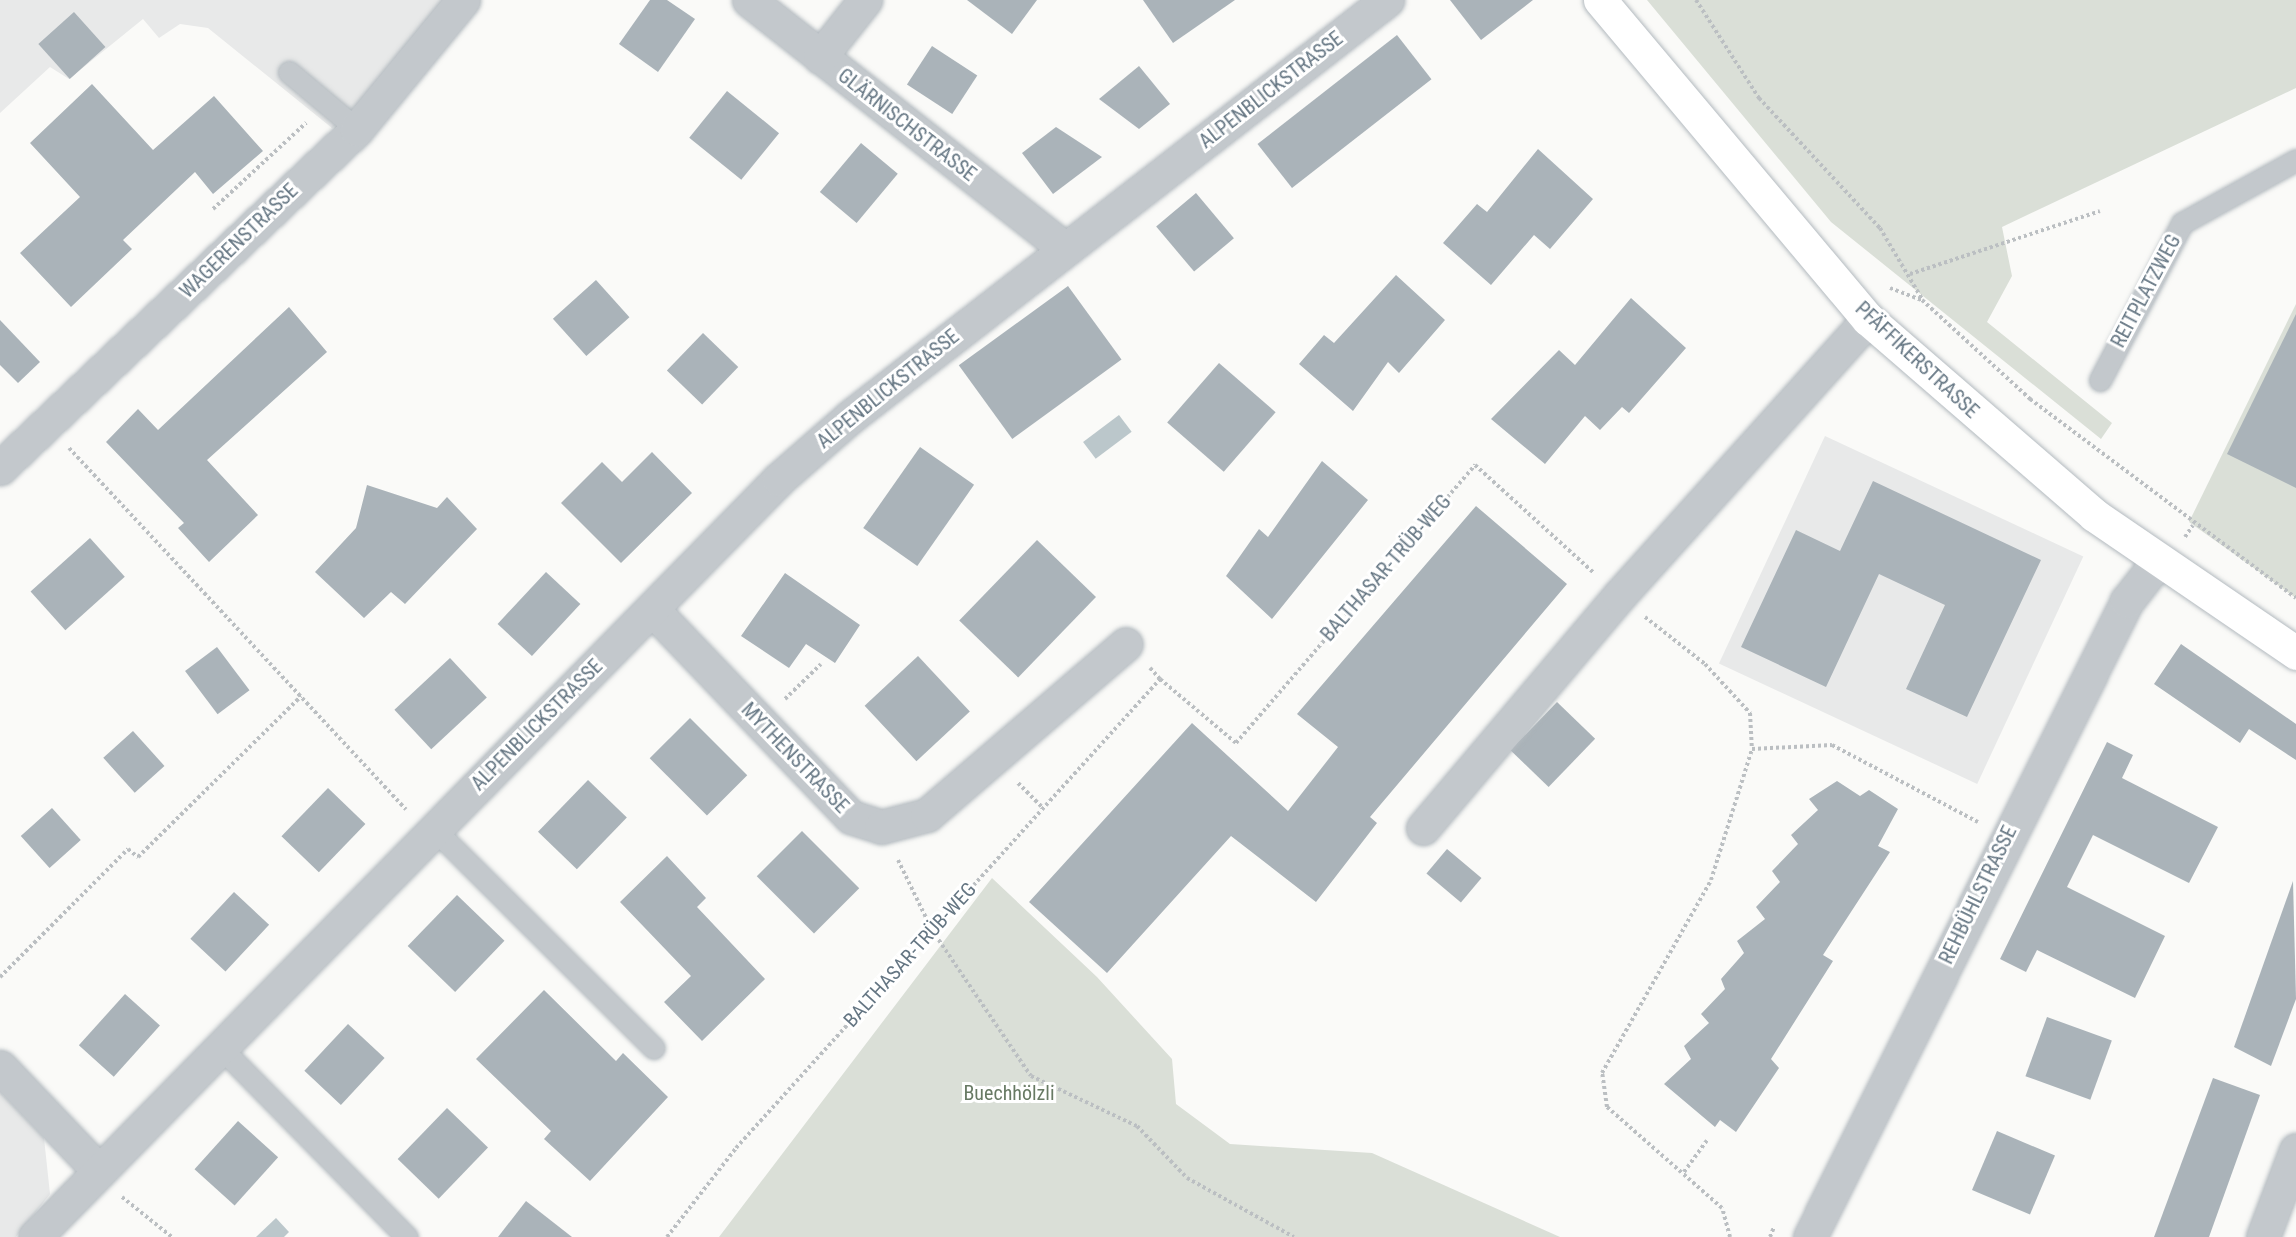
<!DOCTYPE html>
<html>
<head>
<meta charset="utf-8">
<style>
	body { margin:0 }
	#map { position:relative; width:2296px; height:1237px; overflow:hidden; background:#fafaf8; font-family:"Roboto Condensed",sans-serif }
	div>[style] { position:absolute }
	.built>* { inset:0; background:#e8e9e9; transform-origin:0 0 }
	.green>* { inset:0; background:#dadfd7 }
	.water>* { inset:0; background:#bbc7cb; transform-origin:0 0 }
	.building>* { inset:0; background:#aab3b9; transform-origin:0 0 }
	.path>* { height:4px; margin-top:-2px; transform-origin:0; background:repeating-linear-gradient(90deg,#bbbfc2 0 3px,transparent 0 6px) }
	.roads { filter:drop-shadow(0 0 2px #b3babf) drop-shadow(0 0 2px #b3babf) }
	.lane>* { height:21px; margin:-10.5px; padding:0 10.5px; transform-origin:10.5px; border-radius:10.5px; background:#c3c8cc }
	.street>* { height:33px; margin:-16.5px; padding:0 16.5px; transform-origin:16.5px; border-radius:16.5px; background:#c3c8cc }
	.secondary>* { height:33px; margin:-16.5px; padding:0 16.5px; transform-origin:16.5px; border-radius:16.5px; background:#fff }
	span { translate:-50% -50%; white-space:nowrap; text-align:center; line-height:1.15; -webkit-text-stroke:6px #fff; paint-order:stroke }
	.street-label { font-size:20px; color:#657683 }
	.park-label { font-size:20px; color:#687a64 }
</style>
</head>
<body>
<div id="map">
	<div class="built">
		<i style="clip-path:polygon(0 0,447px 0,376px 87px,332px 128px,208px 28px,180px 24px,159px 38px,143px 19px,69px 79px,50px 67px,0 113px)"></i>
		<i style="left:1825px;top:436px;width:285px;height:251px;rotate:25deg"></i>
		<i style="clip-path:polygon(0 1092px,44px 1138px,50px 1194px,16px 1237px,0 1237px)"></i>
	</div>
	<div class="green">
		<i style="clip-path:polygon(1647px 0,2296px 0,2296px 88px,2002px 227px,2012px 276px,1987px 322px,2112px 423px,2101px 439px,1831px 222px)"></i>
		<i style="clip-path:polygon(2296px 304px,2296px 598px,2189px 522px)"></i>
		<i style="clip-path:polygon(992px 878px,1097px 977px,1172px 1059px,1176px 1104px,1230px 1144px,1372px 1153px,1560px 1237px,719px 1237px)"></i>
	</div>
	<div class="water">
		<i style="left:1119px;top:415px;width:21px;height:45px;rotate:53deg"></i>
		<i style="clip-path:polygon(276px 1218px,289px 1232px,284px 1237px,256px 1237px)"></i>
	</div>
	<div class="building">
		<i style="clip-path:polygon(650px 0,667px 0,695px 19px,658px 72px,619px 44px)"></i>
		<i style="clip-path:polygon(967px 0,1037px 0,1012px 34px)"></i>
		<i style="clip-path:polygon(1143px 0,1235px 0,1173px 43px)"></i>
		<i style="clip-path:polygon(1450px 0,1533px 0,1481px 40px)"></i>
		<i style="left:74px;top:12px;width:47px;height:48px;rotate:48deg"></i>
		<i style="left:1397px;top:35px;width:56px;height:177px;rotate:52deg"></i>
		<i style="left:932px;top:46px;width:54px;height:46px;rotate:33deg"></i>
		<i style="clip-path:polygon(1139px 66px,1170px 104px,1139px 129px,1099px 99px)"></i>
		<i style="clip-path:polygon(92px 84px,153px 150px,214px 96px,263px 151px,213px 194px,195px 172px,123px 240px,132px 249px,71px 307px,20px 253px,80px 197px,30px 143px)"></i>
		<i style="left:727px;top:91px;width:67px;height:60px;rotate:39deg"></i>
		<i style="clip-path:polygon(1056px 127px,1102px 157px,1053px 194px,1022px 153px)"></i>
		<i style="left:861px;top:143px;width:48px;height:64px;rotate:40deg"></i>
		<i style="clip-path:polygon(1538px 149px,1593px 199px,1550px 249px,1534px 235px,1491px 285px,1443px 243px,1477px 204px,1487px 212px)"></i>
		<i style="left:1196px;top:193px;width:59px;height:52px;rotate:50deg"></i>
		<i style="clip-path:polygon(1396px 275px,1445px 320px,1399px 373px,1388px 362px,1353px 411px,1299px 364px,1324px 335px,1334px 343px)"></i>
		<i style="left:596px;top:280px;width:50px;height:58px;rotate:48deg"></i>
		<i style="left:1068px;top:286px;width:91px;height:135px;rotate:54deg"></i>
		<i style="clip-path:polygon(1631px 298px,1686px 348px,1629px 413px,1622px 407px,1600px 430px,1585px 416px,1545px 464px,1491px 419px,1559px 350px,1575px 365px)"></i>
		<i style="clip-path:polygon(289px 307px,327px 352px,207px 460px,258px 515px,209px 562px,178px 528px,184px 523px,106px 442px,138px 409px,158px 430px)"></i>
		<i style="clip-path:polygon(2296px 314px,2296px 488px,2227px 454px)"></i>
		<i style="clip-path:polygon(0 320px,40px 362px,18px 383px,0 365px)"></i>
		<i style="left:703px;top:333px;width:49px;height:52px;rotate:44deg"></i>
		<i style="left:1219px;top:363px;width:75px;height:79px;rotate:41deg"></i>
		<i style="left:920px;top:447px;width:66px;height:99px;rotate:35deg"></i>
		<i style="clip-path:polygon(652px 452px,692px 493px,621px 563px,561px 503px,602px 462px,622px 482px)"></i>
		<i style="clip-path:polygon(1322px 461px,1368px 500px,1272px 619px,1226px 576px,1259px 529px,1268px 537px)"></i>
		<i style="clip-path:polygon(1873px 481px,2041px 560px,1967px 717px,1906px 689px,1945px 605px,1879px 574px,1826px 687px,1741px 647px,1796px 530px,1840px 551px)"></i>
		<i style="clip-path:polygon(367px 485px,437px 508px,447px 497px,477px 529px,405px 604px,391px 592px,364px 618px,315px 572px,356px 528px)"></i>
		<i style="clip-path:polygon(1476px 506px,1567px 584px,1370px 817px,1377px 823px,1316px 902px,1231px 836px,1107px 973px,1029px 902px,1192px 723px,1288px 811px,1338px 747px,1297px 714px)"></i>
		<i style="left:90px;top:538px;width:52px;height:80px;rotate:48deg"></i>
		<i style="left:1037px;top:540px;width:82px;height:112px;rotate:44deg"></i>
		<i style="left:546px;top:572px;width:47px;height:71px;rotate:43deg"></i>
		<i style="clip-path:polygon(785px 573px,860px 625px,835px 663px,806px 644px,789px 668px,741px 636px)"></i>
		<i style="clip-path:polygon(2181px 644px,2296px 724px,2296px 760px,2249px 729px,2240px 743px,2154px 684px)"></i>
		<i style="left:217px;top:647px;width:54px;height:40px;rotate:53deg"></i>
		<i style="left:918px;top:656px;width:76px;height:73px;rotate:47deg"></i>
		<i style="left:450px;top:658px;width:54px;height:76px;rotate:47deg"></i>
		<i style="left:1557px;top:702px;width:53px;height:67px;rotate:44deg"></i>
		<i style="left:690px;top:718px;width:81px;height:57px;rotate:45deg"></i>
		<i style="left:133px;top:731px;width:47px;height:40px;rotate:48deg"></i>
		<i style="clip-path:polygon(2107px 742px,2133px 755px,2122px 778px,2218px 827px,2189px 883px,2093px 835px,2067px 887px,2165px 936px,2135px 998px,2037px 950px,2026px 972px,2000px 959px)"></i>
		<i style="left:588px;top:780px;width:54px;height:72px;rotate:44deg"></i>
		<i style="clip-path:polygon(1837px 781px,1860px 796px,1869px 790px,1898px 809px,1878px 846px,1890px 852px,1823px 955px,1833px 961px,1771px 1059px,1779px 1068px,1736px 1132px,1720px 1120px,1715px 1127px,1664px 1084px,1691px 1059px,1684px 1046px,1709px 1023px,1701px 1014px,1725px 989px,1721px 979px,1744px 953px,1737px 941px,1765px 919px,1756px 907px,1780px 882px,1772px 871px,1798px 844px,1791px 835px,1818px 810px,1809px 799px)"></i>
		<i style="left:328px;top:788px;width:52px;height:67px;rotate:44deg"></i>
		<i style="left:52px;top:808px;width:43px;height:42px;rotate:48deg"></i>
		<i style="left:802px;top:831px;width:81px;height:64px;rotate:45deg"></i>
		<i style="left:1447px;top:849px;width:45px;height:32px;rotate:40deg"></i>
		<i style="clip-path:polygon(667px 856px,706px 898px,697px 907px,765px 979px,702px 1041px,664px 1002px,691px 976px,620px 902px)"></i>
		<i style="clip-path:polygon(2293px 881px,2296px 999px,2271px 1066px,2234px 1047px)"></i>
		<i style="left:234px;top:892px;width:48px;height:64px;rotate:43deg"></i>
		<i style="left:457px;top:895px;width:66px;height:71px;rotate:44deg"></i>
		<i style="clip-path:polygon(544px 990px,616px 1061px,623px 1053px,668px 1097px,590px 1181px,544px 1139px,551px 1131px,476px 1059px)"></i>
		<i style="left:125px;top:994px;width:47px;height:69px;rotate:42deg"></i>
		<i style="left:2047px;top:1017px;width:69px;height:63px;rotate:20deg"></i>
		<i style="left:348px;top:1024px;width:50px;height:64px;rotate:43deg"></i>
		<i style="clip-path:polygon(2213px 1078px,2260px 1095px,2209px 1237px,2154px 1237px)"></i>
		<i style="left:447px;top:1108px;width:57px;height:71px;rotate:44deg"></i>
		<i style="left:238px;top:1121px;width:54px;height:65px;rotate:42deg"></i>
		<i style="left:1997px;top:1131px;width:63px;height:64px;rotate:23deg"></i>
		<i style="clip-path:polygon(526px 1201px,572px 1237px,498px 1237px)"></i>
	</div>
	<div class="path">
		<i style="left:1696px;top:0;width:117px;rotate:57.3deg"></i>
		<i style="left:1759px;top:98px;width:178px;rotate:47.1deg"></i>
		<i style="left:1880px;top:228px;width:82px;rotate:59.4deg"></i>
		<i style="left:213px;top:209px;width:127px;rotate:-42.8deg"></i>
		<i style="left:1910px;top:274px;width:200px;rotate:-18.3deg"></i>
		<i style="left:1890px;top:288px;width:34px;rotate:21deg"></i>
		<i style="left:1922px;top:300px;width:147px;rotate:42.5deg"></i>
		<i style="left:2030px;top:399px;width:332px;rotate:36.8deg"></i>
		<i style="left:69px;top:448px;width:494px;rotate:47deg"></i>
		<i style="left:2185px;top:537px;width:14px;rotate:-56deg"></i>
		<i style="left:1645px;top:617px;width:76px;rotate:38.1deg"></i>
		<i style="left:1705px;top:664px;width:67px;rotate:47.4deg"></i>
		<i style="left:1750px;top:713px;width:36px;rotate:87deg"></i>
		<i style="left:1752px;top:749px;width:80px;rotate:-2.9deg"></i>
		<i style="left:1832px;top:745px;width:165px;rotate:27.8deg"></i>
		<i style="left:1160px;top:679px;width:99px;rotate:40.1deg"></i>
		<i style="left:1236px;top:743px;width:367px;rotate:-49.3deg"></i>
		<i style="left:1475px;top:465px;width:161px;rotate:42.2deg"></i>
		<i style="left:785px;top:699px;width:50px;rotate:-44.2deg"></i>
		<i style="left:1018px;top:783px;width:35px;rotate:45deg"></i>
		<i style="left:898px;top:860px;width:78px;rotate:64.1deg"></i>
		<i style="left:932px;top:930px;width:176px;rotate:55.9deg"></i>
		<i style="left:1031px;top:1076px;width:117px;rotate:25.3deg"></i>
		<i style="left:1137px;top:1126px;width:72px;rotate:46.1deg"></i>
		<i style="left:1187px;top:1178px;width:122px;rotate:28.9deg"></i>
		<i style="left:0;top:977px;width:181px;rotate:-45deg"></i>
		<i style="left:128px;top:849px;width:13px;rotate:39deg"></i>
		<i style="left:138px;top:857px;width:229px;rotate:-44.6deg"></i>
		<i style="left:1684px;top:1172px;width:39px;rotate:-54deg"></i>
		<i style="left:122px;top:1197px;width:64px;rotate:38.7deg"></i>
		<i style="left:667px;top:1237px;width:113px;rotate:-52.2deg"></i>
		<i style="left:736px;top:1148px;width:632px;rotate:-47.88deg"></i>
		<i style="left:1160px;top:679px;width:15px;rotate:-132deg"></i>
		<i style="left:1730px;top:1237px;width:30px;rotate:-105deg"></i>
		<i style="left:1722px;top:1208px;width:153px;rotate:-138.7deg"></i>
		<i style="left:1607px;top:1107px;width:34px;rotate:-98deg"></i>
		<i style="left:1602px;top:1073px;width:222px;rotate:-60.5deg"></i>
		<i style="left:1711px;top:880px;width:137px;rotate:-72.6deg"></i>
		<i style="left:1770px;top:1237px;width:11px;rotate:-68deg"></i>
	</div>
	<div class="roads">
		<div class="lane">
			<i style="left:289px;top:72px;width:89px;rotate:40deg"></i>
			<i style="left:2100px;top:380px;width:177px;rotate:-62.4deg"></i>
			<i style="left:2182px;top:223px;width:130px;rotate:-28.9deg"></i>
			<i style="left:434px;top:829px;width:310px;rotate:44.9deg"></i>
			<i style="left:219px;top:1046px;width:268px;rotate:45.5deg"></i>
		</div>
		<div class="street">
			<i style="left:749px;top:0;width:402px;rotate:38.2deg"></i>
			<i style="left:820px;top:57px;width:73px;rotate:-51.7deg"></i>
			<i style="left:0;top:468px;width:492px;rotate:-43.5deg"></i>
			<i style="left:357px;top:129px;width:167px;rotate:-50.6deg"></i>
			<i style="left:652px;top:609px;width:288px;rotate:46.3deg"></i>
			<i style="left:851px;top:817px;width:32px;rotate:18deg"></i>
			<i style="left:881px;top:827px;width:48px;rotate:-14.6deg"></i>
			<i style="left:927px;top:815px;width:262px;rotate:-40.7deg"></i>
			<i style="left:1423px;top:828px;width:304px;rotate:-49.8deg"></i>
			<i style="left:1619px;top:596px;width:372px;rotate:-48deg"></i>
			<i style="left:0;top:1067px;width:141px;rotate:46.4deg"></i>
			<i style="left:35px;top:1237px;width:1062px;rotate:-45.53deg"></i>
			<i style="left:779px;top:479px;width:94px;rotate:-41.1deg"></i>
			<i style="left:850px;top:417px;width:680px;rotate:-37.83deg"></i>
			<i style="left:1810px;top:1237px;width:711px;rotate:-63.51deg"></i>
			<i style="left:2127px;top:601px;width:52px;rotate:-52deg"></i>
			<i style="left:2263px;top:1237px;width:93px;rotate:-69.2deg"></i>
		</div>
		<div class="secondary">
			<i style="left:1600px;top:0;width:417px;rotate:50deg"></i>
			<i style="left:1868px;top:319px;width:299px;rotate:40.9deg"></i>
			<i style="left:2094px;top:515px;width:245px;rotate:34.3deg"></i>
		</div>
	</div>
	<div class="street-label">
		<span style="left:1271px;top:90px;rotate:-38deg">ALPENBLICKSTRASSE</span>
		<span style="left:907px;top:125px;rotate:38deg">GLÄRNISCHSTRASSE</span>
		<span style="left:239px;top:241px;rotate:-44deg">WAGERENSTRASSE</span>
		<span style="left:2146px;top:291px;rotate:-62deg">REITPLATZWEG</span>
		<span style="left:1917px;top:360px;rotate:43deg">PFÄFFIKERSTRASSE</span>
		<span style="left:888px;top:389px;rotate:-39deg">ALPENBLICKSTRASSE</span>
		<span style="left:1386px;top:568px;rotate:-49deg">BALTHASAR-TRÜB-WEG</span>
		<span style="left:537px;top:725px;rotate:-45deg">ALPENBLICKSTRASSE</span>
		<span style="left:795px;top:758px;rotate:46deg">MYTHENSTRASSE</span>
		<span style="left:1978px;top:895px;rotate:-64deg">REHBÜHLSTRASSE</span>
		<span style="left:910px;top:955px;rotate:-48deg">BALTHASAR-TRÜB-WEG</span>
	</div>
	<div class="park-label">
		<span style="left:1009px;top:1093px">Buechhölzli</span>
	</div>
</div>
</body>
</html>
